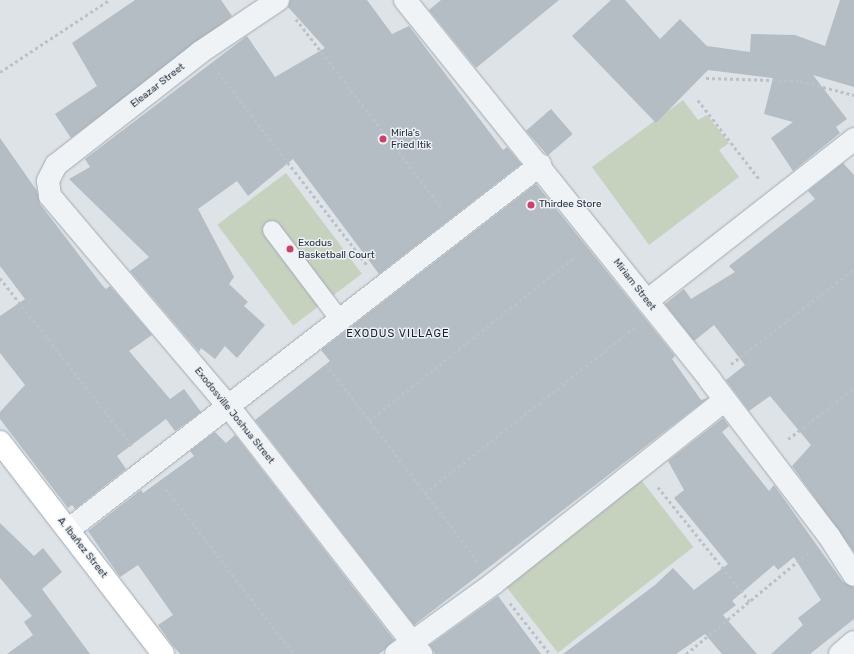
<!DOCTYPE html>
<html>
<head>
<meta charset="utf-8">
<style>
	body { margin:0 }
	#map { position:relative; width:854px; height:654px; overflow:hidden; background:#dde3e7; font-family:Rubik,sans-serif }
	div>[style] { position:absolute }
	.green>* { inset:0; background:#c6d1be; transform-origin:0 0 }
	.building>* { inset:0; background:#b4bcc4; transform-origin:0 0 }
	.path>* { height:2.5px; margin-top:-1.25px; transform-origin:0; background:repeating-linear-gradient(90deg,#bcc1c6 0 3px,transparent 0 6px) }
	.roads { filter:drop-shadow(0 0 1px #a3aab1) drop-shadow(0 0 1px #a3aab1) }
	.lane>* { height:18px; margin:-9px; padding:0 9px; transform-origin:9px; border-radius:9px; background:#f0f3f6 }
	.street>* { height:22px; margin:-11px; padding:0 11px; transform-origin:11px; border-radius:11px; background:#f0f3f6 }
	.secondary>* { height:22px; margin:-11px; padding:0 11px; transform-origin:11px; border-radius:11px; background:#fff }
	.dots>* { width:11px; height:11px; translate:-50% -50%; box-sizing:border-box; border:2px solid #edf1f5; border-radius:50% }
	span { translate:-50% -50%; white-space:nowrap; text-align:center; line-height:1.15; -webkit-text-stroke:3px #edf1f5; paint-order:stroke }
	.street-label { font-size:10px; color:#27323e }
	.poi-label { font-size:10px; color:#27323e }
	.left { translate:0 -50%; text-align:left }
	.neighbourhood-label { font-size:11px; color:#19232f; letter-spacing:1px }
</style>
</head>
<body>
<div id="map">
	<div class="green">
		<i style="clip-path:polygon(683px 100px,698px 120px,707px 115px,729px 143px,719px 150px,739px 177px,649px 245px,592px 167px)"></i>
		<i style="left:286px;top:173px;width:126px;height:86px;rotate:53deg"></i>
		<i style="left:638px;top:476px;width:90px;height:172px;rotate:52deg"></i>
	</div>
	<div class="building">
		<i style="clip-path:polygon(135px 0,221px 0,232px 16px,71px 138px,55px 114px,97px 86px,72px 43px)"></i>
		<i style="clip-path:polygon(290px 0,367px 0,392px 34px,409px 26px,503px 150px,507px 147px,521px 164px,379px 274px,293px 159px,248px 196px,237px 181px,198px 209px,234px 277px,229px 284px,248px 302px,244px 306px,265px 325px,237px 358px,225px 346px,215px 359px,201px 348px,199px 352px,130px 271px,149px 257px,69px 179px,90px 167px,85px 159px,247px 36px,275px 77px,325px 48px,288px 7px)"></i>
		<i style="clip-path:polygon(441px 0,559px 0,476px 68px,429px 10px)"></i>
		<i style="clip-path:polygon(611px 0,625px 0,660px 39px,680px 19px,707px 46px,750px 52px,751px 34px,795px 35px,825px 46px,840px 0,854px 0,854px 87px,813px 75px,847px 119px,836px 127px,840px 133px,793px 171px,771px 138px,793px 122px,764px 114px,773px 78px,708px 70px,656px 123px,572px 36px)"></i>
		<i style="left:551px;top:109px;width:33px;height:33px;rotate:49deg"></i>
		<i style="clip-path:polygon(0 138px,37px 191px,40px 204px,102px 285px,106px 289px,110px 286px,152px 335px,129px 351px,170px 399px,184px 389px,201px 412px,175px 431px,166px 419px,117px 456px,126px 469px,75px 509px,72px 505px,68px 508px,0 419px,0 412px,25px 385px,0 353px,0 316px,25px 299px,0 266px)"></i>
		<i style="clip-path:polygon(843px 163px,854px 175px,854px 552px,792px 466px,811px 445px,770px 396px,749px 411px,726px 380px,745px 365px,714px 325px,694px 341px,665px 304px,684px 289px,691px 299px,735px 272px,729px 266px,815px 199px,808px 191px)"></i>
		<i style="clip-path:polygon(536px 184px,675px 356px,672px 359px,701px 400px,708px 398px,414px 625px,255px 420px,330px 361px,321px 350px)"></i>
		<i style="clip-path:polygon(723px 418px,729px 426px,722px 432px,769px 491px,774px 485px,843px 582px,854px 587px,854px 619px,810px 654px,771px 654px,803px 625px,798px 618px,821px 600px,794px 557px,778px 570px,774px 565px,732px 601px,736px 605px,723px 615px,757px 654px,722px 654px,705px 634px,676px 654px,563px 654px,655px 585px,673px 568px,694px 590px,728px 564px,674px 498px,684px 490px,668px 461px)"></i>
		<i style="clip-path:polygon(215px 432px,226px 443px,235px 435px,394px 640px,384px 650px,379px 654px,180px 654px,173px 646px,158px 625px,173px 615px,138px 565px,120px 577px,88px 531px,141px 490px,143px 493px,194px 456px,190px 451px)"></i>
		<i style="clip-path:polygon(0 523px,34px 556px,43px 548px,62px 572px,42px 589px,90px 654px,7px 654px,33px 635px,24px 622px,32px 616px,0 578px)"></i>
		<i style="clip-path:polygon(498px 596px,541px 654px,435px 654px,430px 645px)"></i>
	</div>
	<div class="path">
		<i style="left:296px;top:19px;width:239px;rotate:52.3deg"></i>
		<i style="left:0;top:72px;width:131px;rotate:-33.4deg"></i>
		<i style="left:218px;top:72px;width:245px;rotate:52.3deg"></i>
		<i style="left:706px;top:78px;width:94px;rotate:1.8deg"></i>
		<i style="left:800px;top:81px;width:56px;rotate:14.5deg"></i>
		<i style="left:698px;top:100px;width:101px;rotate:52.2deg"></i>
		<i style="left:0;top:278px;width:215px;rotate:51.8deg"></i>
		<i style="left:326px;top:364px;width:251px;rotate:52.4deg"></i>
		<i style="left:731px;top:364px;width:155px;rotate:-37.7deg"></i>
		<i style="left:369px;top:421px;width:266px;rotate:-38.6deg"></i>
		<i style="left:788px;top:439px;width:83px;rotate:-37.7deg"></i>
		<i style="left:658px;top:487px;width:147px;rotate:51.3deg"></i>
		<i style="left:166px;top:489px;width:209px;rotate:52.2deg"></i>
		<i style="left:425px;top:493px;width:268px;rotate:-38.3deg"></i>
		<i style="left:510px;top:603px;width:65px;rotate:51.9deg"></i>
		<i style="left:686px;top:654px;width:160px;rotate:-39.7deg"></i>
	</div>
	<div class="roads">
		<div class="lane">
			<i style="left:272px;top:230px;width:113px;rotate:52.9deg"></i>
		</div>
		<div class="street">
			<i style="left:278px;top:0;width:92px;rotate:146.1deg"></i>
			<i style="left:202px;top:51px;width:185px;rotate:142deg"></i>
			<i style="left:56px;top:165px;width:18px;rotate:117deg"></i>
			<i style="left:48px;top:181px;width:15px;rotate:82deg"></i>
			<i style="left:50px;top:196px;width:277px;rotate:49.7deg"></i>
			<i style="left:229px;top:407px;width:313px;rotate:52.1deg"></i>
			<i style="left:405px;top:0;width:487px;rotate:51.2deg"></i>
			<i style="left:710px;top:380px;width:196px;rotate:52.7deg"></i>
			<i style="left:829px;top:536px;width:46px;rotate:57.3deg"></i>
			<i style="left:647px;top:301px;width:263px;rotate:-38deg"></i>
			<i style="left:68px;top:530px;width:597px;rotate:-37.71deg"></i>
			<i style="left:396px;top:654px;width:121px;rotate:-35.9deg"></i>
			<i style="left:494px;top:583px;width:293px;rotate:-38.4deg"></i>
			<i style="left:840px;top:654px;width:18px;rotate:-41deg"></i>
		</div>
		<div class="secondary">
			<i style="left:0;top:442px;width:267px;rotate:52.4deg"></i>
		</div>
	</div>
	<div class="dots">
		<i style="left:383px;top:139px;background:#cf4069"></i>
		<i style="left:531px;top:205px;background:#cf4069"></i>
		<i style="left:290px;top:249px;background:#cf4069"></i>
	</div>
	<div class="street-label">
		<span style="left:158px;top:86px;rotate:-38deg">Eleazar Street</span>
		<span style="left:634px;top:285px;rotate:52deg">Miriam Street</span>
		<span style="left:234px;top:416px;rotate:51deg">Exodosville Joshua Street</span>
		<span style="left:82px;top:548px;rotate:52deg">A. Ibañez Street</span>
	</div>
	<div class="poi-label">
		<span class="left" style="left:391px;top:139px">Mirla's<br>Fried Itik</span>
		<span class="left" style="left:539px;top:205px">Thirdee Store</span>
		<span class="left" style="left:298px;top:249px">Exodus<br>Basketball Court</span>
	</div>
	<div class="neighbourhood-label">
		<span style="left:398px;top:334px">EXODUS VILLAGE</span>
	</div>
</div>
</body>
</html>
